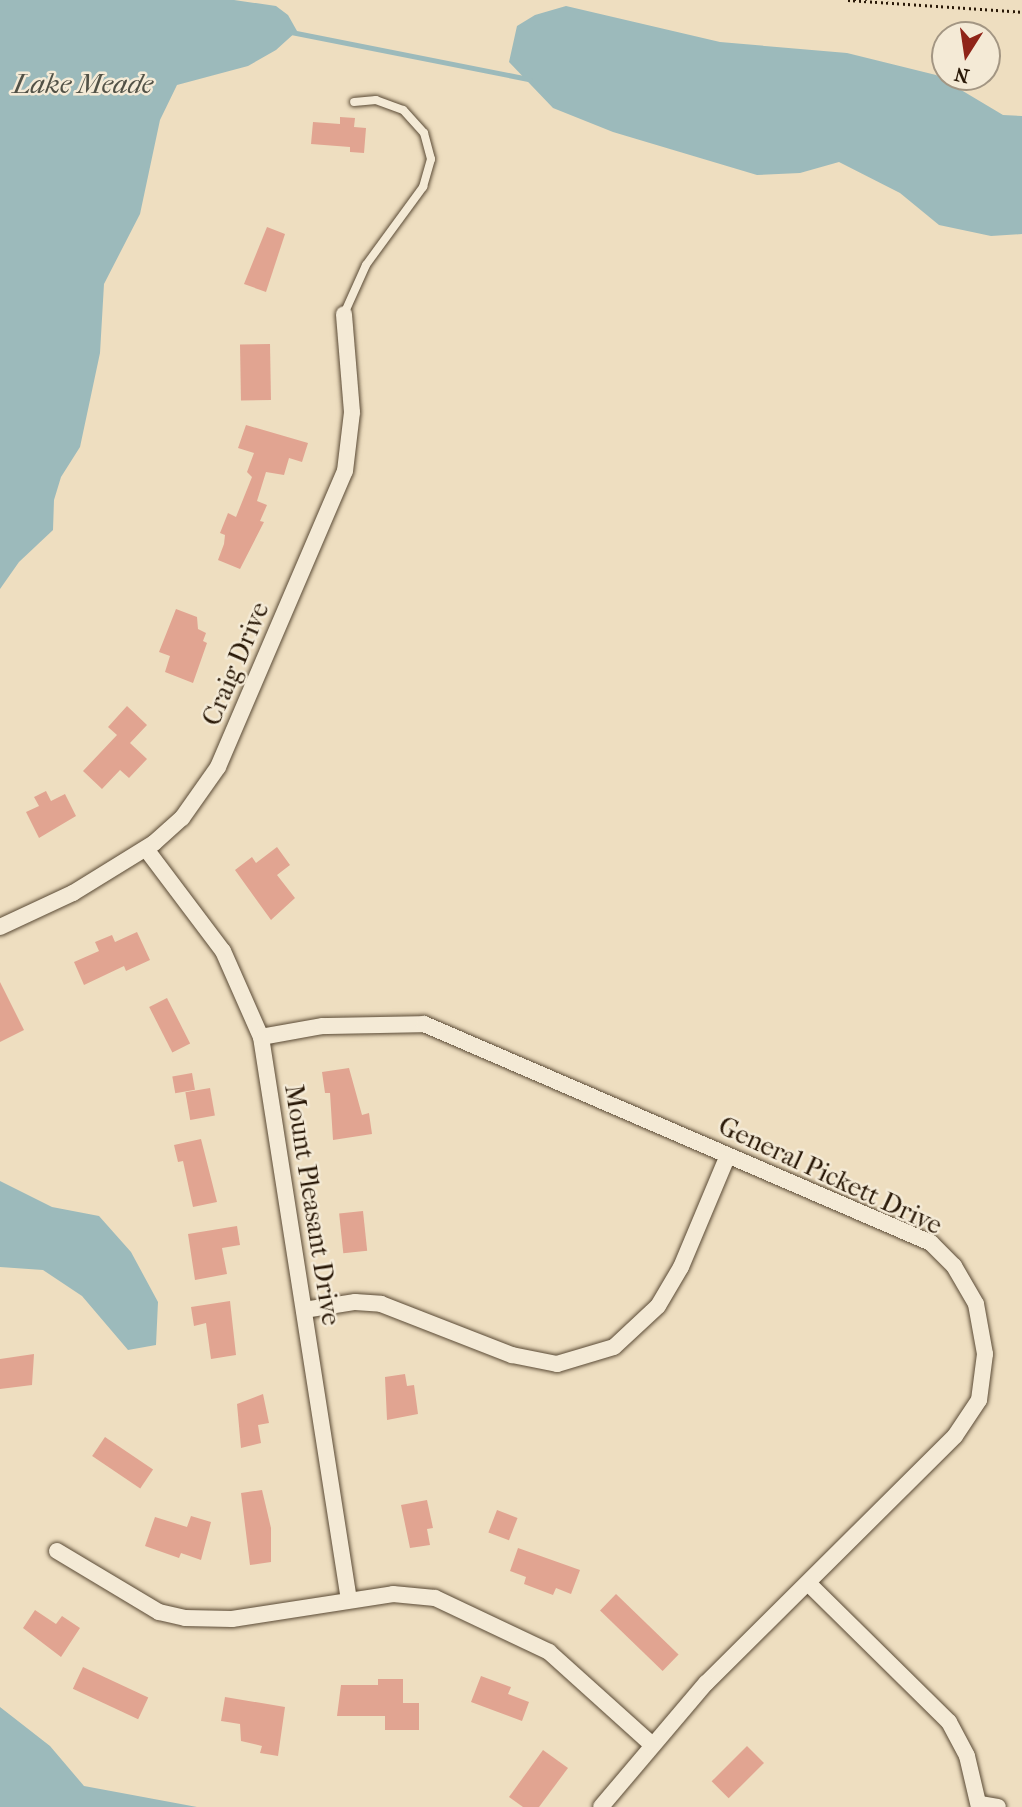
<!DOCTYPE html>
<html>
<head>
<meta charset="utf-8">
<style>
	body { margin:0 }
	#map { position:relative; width:1022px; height:1807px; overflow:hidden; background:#eedec0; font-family:"IM FELL French Canon",serif }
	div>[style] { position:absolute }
	.water>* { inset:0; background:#9cbabb }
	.stream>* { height:5px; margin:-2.5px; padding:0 2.5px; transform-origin:2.5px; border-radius:2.5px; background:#9cbabb }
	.building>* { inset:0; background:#e1a491; transform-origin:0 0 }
	.path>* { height:2.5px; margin-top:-1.25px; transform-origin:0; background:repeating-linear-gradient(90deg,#291807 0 2px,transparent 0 5.5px) }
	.roads { filter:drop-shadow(0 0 2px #5a4a35) drop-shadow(0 0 2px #5a4a35) }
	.service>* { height:8px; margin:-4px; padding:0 4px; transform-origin:4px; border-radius:4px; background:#f4ead6 }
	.minor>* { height:16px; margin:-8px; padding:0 8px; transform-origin:8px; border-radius:8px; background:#f4ead6 }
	span { translate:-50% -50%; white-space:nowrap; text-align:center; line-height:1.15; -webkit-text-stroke:5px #f4ead6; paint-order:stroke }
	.street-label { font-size:26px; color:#291807 }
	.water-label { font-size:28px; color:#515146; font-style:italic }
	.north { position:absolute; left:931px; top:21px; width:70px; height:70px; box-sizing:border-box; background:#f4ead6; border:2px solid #a39683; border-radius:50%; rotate:192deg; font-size:19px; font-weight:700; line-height:28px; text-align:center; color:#291807 }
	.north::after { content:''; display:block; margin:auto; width:24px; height:32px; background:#8f2418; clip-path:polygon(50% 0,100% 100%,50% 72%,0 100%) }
</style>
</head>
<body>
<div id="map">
	<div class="water">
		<i style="clip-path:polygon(0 0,234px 0,276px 6px,288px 15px,297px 31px,276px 50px,248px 66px,177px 85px,160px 120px,140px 214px,104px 284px,100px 353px,80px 447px,61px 477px,54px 500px,53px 530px,19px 562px,0 589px)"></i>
		<i style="clip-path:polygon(566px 6px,720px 42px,847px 53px,936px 75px,1003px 115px,1022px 116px,1022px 234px,991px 236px,939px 225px,900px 193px,839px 162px,800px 173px,757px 175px,613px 132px,553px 108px,509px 62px,517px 26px,535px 15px)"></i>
		<i style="clip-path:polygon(0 1181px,52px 1207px,99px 1216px,131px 1252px,158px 1302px,156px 1345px,128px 1350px,82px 1296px,43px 1270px,0 1267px)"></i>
		<i style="clip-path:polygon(0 1707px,50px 1746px,84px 1786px,197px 1807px,0 1807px)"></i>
	</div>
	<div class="stream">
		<i style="left:291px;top:32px;width:243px;rotate:11.2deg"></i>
	</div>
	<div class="building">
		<i style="clip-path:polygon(340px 117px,355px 118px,354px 127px,366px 128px,364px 153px,350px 152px,350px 147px,311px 144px,313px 122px,340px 124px)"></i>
		<i style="clip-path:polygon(267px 227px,285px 234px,266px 292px,244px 284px)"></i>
		<i style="left:270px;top:344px;width:56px;height:30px;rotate:89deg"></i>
		<i style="clip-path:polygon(246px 425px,308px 443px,302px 462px,289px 458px,284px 475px,266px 472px,257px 501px,267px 505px,260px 521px,264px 522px,240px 569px,218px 560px,224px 544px,225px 535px,220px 533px,228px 513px,236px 517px,252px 477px,247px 472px,254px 453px,238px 448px)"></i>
		<i style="clip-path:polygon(176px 609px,197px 617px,198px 629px,206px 633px,203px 641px,207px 643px,193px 683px,165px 672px,170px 656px,159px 652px)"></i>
		<i style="clip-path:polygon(127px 706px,147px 725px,130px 743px,147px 759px,129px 778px,120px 770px,102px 789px,83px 771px,117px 735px,108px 727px)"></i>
		<i style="clip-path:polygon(46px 791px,51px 801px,65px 794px,76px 816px,39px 838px,26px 812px,39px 806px,34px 797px)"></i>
		<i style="clip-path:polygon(277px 847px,290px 865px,277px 875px,295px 898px,271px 920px,235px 870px,252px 857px,256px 863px)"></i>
		<i style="clip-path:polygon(137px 932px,150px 960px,126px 971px,124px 966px,84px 985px,74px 962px,99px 951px,95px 942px,112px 935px,115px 942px)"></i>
		<i style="clip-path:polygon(0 982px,24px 1030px,0 1042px)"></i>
		<i style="left:167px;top:998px;width:51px;height:20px;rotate:63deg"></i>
		<i style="clip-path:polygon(349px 1068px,362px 1115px,369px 1113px,372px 1134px,333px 1140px,330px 1093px,325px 1093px,322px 1072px)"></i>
		<i style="left:192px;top:1073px;width:17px;height:20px;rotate:80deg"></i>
		<i style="left:210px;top:1088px;width:28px;height:25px;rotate:80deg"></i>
		<i style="clip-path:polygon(201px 1139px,217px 1202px,193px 1207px,183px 1161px,178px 1162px,174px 1145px)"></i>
		<i style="left:363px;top:1211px;width:40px;height:24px;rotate:84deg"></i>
		<i style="clip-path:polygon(237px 1226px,240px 1245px,222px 1248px,227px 1274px,195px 1280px,188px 1234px)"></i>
		<i style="clip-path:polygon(230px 1301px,236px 1355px,211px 1359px,206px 1323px,194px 1326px,191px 1307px)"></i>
		<i style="clip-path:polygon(34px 1354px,32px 1385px,0 1389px,0 1359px)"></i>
		<i style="clip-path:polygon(405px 1374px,407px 1386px,414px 1385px,418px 1414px,387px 1420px,385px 1377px)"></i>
		<i style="clip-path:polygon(263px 1394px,269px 1423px,258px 1425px,261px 1443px,241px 1448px,237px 1404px)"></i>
		<i style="left:105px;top:1437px;width:58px;height:23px;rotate:34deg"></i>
		<i style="clip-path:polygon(262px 1490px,271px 1528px,271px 1562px,250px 1565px,241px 1493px)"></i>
		<i style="clip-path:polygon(427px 1500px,433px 1528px,427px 1529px,430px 1545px,410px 1548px,401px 1505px)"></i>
		<i style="left:497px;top:1510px;width:22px;height:24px;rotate:21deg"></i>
		<i style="clip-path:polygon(191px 1516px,211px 1522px,201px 1560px,181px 1553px,179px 1558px,145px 1546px,155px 1517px,187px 1527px)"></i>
		<i style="clip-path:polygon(518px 1548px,580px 1570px,571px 1594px,556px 1588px,553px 1595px,524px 1584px,526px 1577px,510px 1571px)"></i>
		<i style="left:616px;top:1594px;width:87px;height:23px;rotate:44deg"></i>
		<i style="clip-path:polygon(35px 1610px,56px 1624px,62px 1616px,80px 1628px,61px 1657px,23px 1628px)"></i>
		<i style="left:83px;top:1667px;width:72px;height:24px;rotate:25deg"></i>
		<i style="clip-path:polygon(481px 1676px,511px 1687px,508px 1694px,529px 1702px,522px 1721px,471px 1702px)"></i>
		<i style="clip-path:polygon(378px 1679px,403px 1679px,403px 1703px,419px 1703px,419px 1730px,385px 1730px,385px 1716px,337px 1716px,341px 1685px,378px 1685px)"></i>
		<i style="clip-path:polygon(225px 1697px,285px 1707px,278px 1756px,260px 1753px,262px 1746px,241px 1741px,240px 1724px,221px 1721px)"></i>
		<i style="left:747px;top:1746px;width:24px;height:50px;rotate:45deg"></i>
		<i style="clip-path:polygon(543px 1750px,568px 1768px,539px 1807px,523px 1807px,509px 1797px)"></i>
	</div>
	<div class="path">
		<i style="left:848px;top:0;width:174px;rotate:3.9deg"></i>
	</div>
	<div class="roads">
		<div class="service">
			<i style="left:344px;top:314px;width:54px;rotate:-65.8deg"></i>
			<i style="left:366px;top:265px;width:97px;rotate:-53.8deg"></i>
			<i style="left:423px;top:187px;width:29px;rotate:-74deg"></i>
			<i style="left:431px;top:159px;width:27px;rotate:-105deg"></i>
			<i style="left:424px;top:133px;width:31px;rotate:-132deg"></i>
			<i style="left:403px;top:110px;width:29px;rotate:-160deg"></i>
			<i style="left:376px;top:100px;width:22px;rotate:175deg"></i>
		</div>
		<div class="minor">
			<i style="left:146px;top:849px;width:128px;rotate:53deg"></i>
			<i style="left:223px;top:951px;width:94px;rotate:66.2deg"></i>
			<i style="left:261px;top:1037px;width:570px;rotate:81.12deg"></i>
			<i style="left:0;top:927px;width:81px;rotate:-25deg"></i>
			<i style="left:73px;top:893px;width:95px;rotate:-31.7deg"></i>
			<i style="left:154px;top:843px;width:38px;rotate:-42deg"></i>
			<i style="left:182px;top:818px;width:62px;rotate:-54.8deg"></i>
			<i style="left:218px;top:767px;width:322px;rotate:-66.8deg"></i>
			<i style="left:345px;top:471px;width:59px;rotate:-83.2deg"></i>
			<i style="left:352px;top:412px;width:98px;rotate:-94.7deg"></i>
			<i style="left:261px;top:1037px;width:63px;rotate:-10.1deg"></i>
			<i style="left:323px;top:1026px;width:101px;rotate:-1.1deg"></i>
			<i style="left:424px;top:1024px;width:552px;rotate:23.36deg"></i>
			<i style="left:931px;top:1243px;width:33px;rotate:45deg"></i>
			<i style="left:954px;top:1266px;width:44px;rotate:59.9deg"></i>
			<i style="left:976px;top:1304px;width:51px;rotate:79.8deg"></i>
			<i style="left:985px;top:1354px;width:46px;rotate:97.4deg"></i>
			<i style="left:979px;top:1400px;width:43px;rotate:123.7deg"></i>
			<i style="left:955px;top:1436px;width:351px;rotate:135.2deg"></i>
			<i style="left:706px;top:1683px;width:162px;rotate:130.3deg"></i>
			<i style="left:304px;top:1310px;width:52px;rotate:-8.9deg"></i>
			<i style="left:355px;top:1302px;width:26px;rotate:4deg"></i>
			<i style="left:381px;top:1304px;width:141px;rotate:21.3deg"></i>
			<i style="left:512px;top:1355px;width:46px;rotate:11.3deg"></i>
			<i style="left:557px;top:1364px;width:59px;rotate:-16.6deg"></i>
			<i style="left:614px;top:1347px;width:60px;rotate:-43deg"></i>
			<i style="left:658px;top:1306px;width:45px;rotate:-59.5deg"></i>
			<i style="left:681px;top:1267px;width:121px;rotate:-67.2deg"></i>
			<i style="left:57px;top:1551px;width:119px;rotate:30.9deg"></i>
			<i style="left:159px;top:1612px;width:27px;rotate:13deg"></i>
			<i style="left:185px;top:1618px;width:47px;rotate:1.2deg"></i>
			<i style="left:232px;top:1619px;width:163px;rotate:-8.8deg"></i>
			<i style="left:393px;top:1594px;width:42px;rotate:5.4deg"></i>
			<i style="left:435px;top:1598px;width:126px;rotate:25.3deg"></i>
			<i style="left:549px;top:1652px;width:137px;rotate:42deg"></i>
			<i style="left:808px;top:1583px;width:198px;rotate:44.6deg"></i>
			<i style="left:949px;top:1722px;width:38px;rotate:62deg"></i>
			<i style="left:967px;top:1756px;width:52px;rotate:76.8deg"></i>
			<i style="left:980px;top:1804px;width:18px;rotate:9deg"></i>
		</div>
	</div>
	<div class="street-label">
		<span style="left:236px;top:664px;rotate:-67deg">Craig Drive</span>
		<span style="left:830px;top:1176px;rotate:25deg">General Pickett Drive</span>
		<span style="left:312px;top:1205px;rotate:81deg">Mount Pleasant Drive</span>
	</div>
	<div class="water-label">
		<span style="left:83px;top:84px">Lake Meade</span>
	</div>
	<div class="north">N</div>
</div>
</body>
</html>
